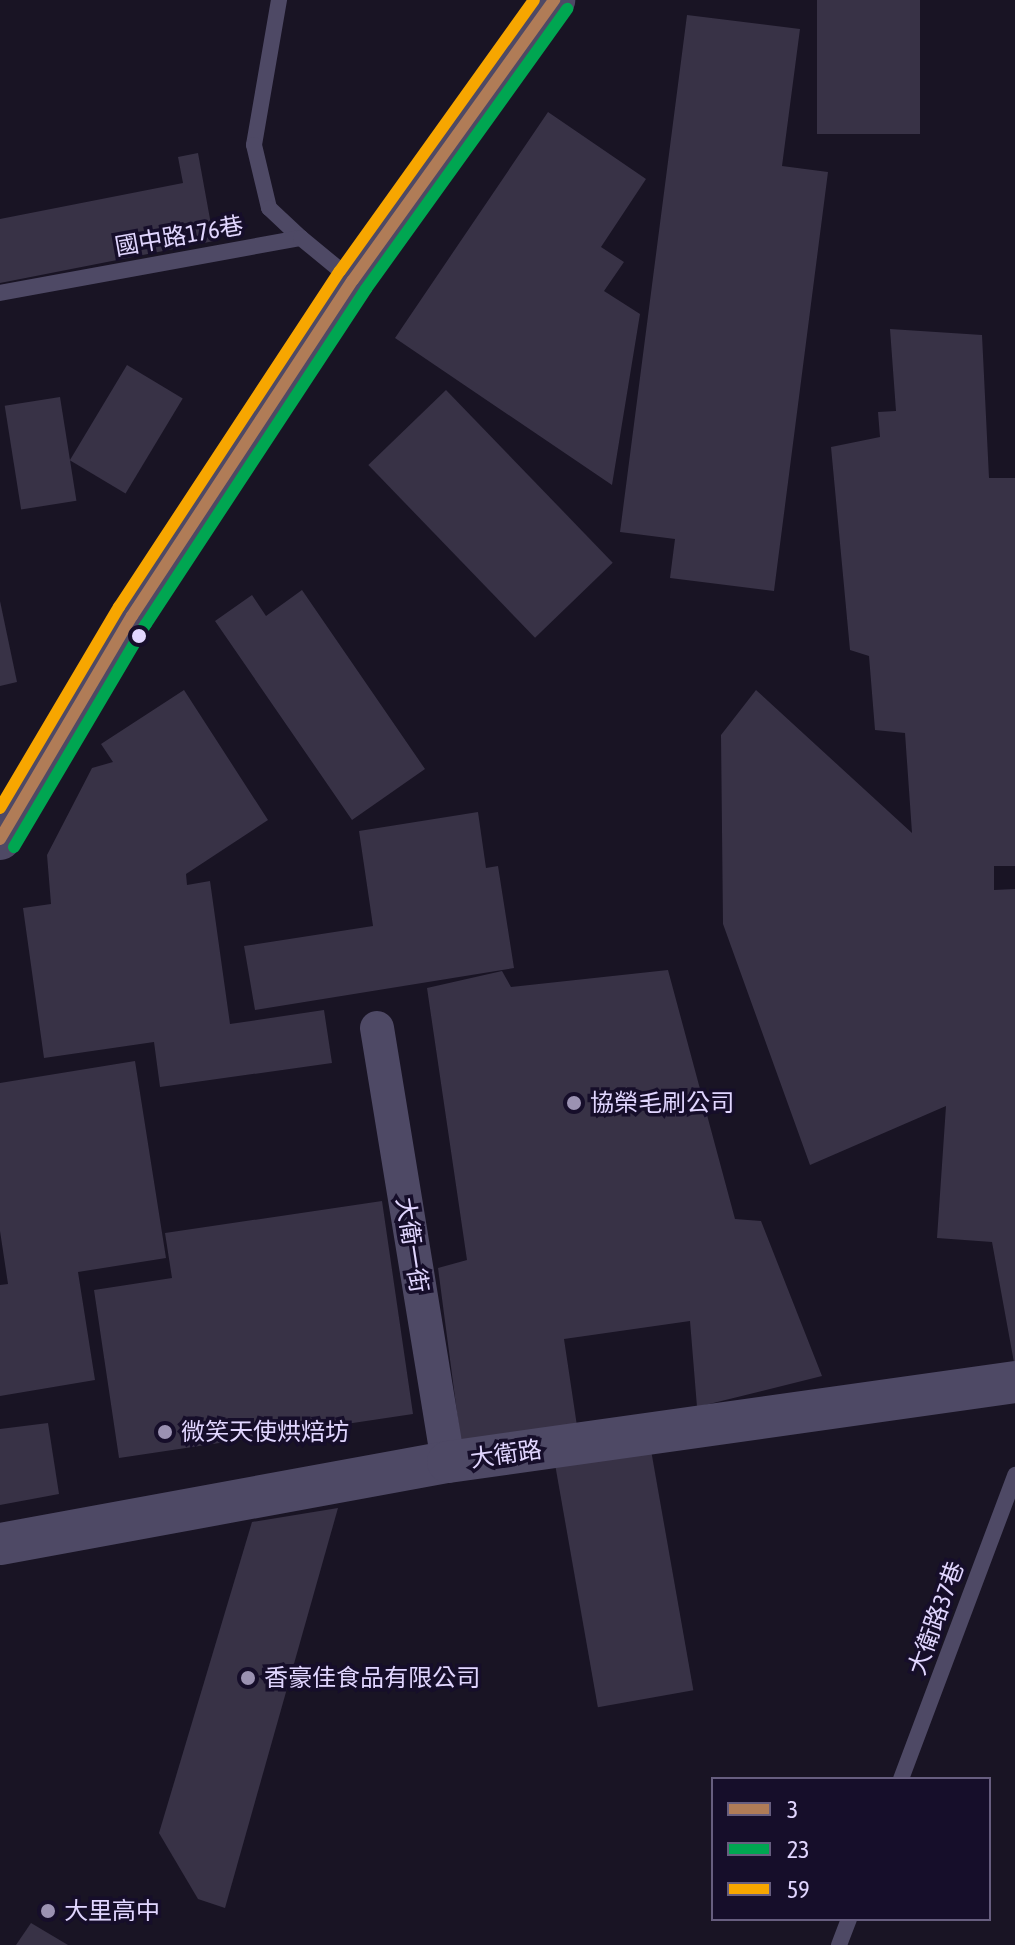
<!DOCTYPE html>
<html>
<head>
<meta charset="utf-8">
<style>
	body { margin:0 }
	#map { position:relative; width:1015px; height:1945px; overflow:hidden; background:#191424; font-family:"Asap Condensed","Noto Sans TC",sans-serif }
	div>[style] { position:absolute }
	.building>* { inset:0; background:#383246; transform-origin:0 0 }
	.service>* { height:16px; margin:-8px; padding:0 8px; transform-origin:8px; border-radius:8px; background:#4e4965 }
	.minor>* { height:34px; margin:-17px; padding:0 17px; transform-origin:17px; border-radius:17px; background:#4e4965 }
	.tertiary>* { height:42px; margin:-21px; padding:0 21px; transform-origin:21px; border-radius:21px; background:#4e4965 }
	.bus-1>* { height:12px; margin:-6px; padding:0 6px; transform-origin:6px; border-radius:6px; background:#b07c57 }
	.bus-2>* { height:12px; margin:-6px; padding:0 6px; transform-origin:6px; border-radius:6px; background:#00a651 }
	.bus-3>* { height:12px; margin:-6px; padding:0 6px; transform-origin:6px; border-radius:6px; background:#f7a600 }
	.dots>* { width:22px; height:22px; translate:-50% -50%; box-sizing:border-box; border:4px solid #160e2a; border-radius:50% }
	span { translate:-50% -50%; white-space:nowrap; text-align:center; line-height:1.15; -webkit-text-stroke:7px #160e2a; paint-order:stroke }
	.street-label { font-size:24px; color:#e1d6ff }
	.poi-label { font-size:24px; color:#e1d6ff }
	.left { translate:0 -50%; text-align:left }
	.legend { position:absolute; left:711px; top:1777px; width:280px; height:144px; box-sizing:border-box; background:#160e2a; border:2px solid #675e7f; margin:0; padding:10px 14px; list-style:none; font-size:24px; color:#e1d6ff }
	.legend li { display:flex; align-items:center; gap:16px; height:40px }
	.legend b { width:40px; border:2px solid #675e7f }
</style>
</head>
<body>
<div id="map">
	<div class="building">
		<i style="left:817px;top:0;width:103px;height:134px"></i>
		<i style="clip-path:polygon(687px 15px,800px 29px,782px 166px,828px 172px,774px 591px,670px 578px,675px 539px,620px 532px)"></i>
		<i style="clip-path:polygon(548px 112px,646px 179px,601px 247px,624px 262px,604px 291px,640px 314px,612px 485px,395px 338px)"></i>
		<i style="clip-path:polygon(198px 153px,214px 241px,0 283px,0 219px,183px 183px,178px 157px)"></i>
		<i style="clip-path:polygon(890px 329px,982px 335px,989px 478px,1015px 478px,1015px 866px,994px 866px,994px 890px,1015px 889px,1015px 1368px,992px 1242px,937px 1238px,946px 1106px,810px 1165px,723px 924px,721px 735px,756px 690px,912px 833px,905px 733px,875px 730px,869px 656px,850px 650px,831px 447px,880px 437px,878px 412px,896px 411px)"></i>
		<i style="left:127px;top:365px;width:65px;height:111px;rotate:31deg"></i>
		<i style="left:446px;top:390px;width:240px;height:108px;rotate:46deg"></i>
		<i style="left:60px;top:397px;width:105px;height:56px;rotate:81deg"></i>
		<i style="clip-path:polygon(302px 590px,425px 769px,352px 820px,215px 621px,252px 595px,266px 616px)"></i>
		<i style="clip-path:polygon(0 601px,17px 682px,0 686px)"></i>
		<i style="clip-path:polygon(184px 690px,268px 820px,186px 874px,187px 885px,210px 881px,230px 1024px,324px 1010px,332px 1063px,160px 1087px,154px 1042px,44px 1058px,23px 908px,51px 904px,47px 855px,92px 768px,113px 762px,101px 744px)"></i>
		<i style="clip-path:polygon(478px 812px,486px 868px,498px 866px,514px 968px,255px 1010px,244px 946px,373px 926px,359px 831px)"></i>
		<i style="clip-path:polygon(668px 970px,735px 1219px,761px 1221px,822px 1376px,697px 1407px,690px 1321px,564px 1339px,577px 1426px,461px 1443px,438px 1268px,467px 1260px,427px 988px,502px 971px,511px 987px)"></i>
		<i style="clip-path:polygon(135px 1061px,166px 1258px,78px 1272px,95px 1380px,0 1396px,0 1285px,8px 1284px,0 1231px,0 1083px)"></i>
		<i style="clip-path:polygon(382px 1201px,413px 1414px,119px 1458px,94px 1290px,172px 1278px,165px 1233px)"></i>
		<i style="clip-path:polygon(48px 1423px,59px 1494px,0 1505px,0 1429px)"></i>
		<i style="left:651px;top:1450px;width:244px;height:97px;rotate:80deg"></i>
		<i style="clip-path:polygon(338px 1508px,225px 1908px,198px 1899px,159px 1833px,252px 1522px)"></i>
		<i style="clip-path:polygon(31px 1923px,68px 1945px,16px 1945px)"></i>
	</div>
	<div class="service">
		<i style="left:279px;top:0;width:147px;rotate:99.8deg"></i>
		<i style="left:254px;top:145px;width:65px;rotate:76.6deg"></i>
		<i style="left:269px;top:208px;width:44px;rotate:43.2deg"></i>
		<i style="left:0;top:293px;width:306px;rotate:-10.4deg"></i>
		<i style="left:301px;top:238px;width:65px;rotate:39.4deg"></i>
		<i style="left:901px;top:1779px;width:325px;rotate:-69.4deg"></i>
		<i style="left:839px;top:1945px;width:28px;rotate:-69deg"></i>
	</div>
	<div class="minor">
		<i style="left:377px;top:1028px;width:440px;rotate:80.7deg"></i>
	</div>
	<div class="tertiary">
		<i style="left:0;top:839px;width:259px;rotate:-59.4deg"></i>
		<i style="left:132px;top:616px;width:402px;rotate:-56.7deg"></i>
		<i style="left:353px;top:280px;width:345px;rotate:-54.3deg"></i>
		<i style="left:0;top:1544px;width:455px;rotate:-10.4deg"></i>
		<i style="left:448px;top:1462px;width:573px;rotate:-8.03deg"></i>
	</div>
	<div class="bus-1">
		<i style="left:0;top:839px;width:259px;rotate:-59.4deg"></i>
		<i style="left:132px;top:616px;width:402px;rotate:-56.7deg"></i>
		<i style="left:353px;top:280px;width:345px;rotate:-54.3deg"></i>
	</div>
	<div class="bus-2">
		<i style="left:14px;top:847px;width:259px;rotate:-59.4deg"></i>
		<i style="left:146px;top:624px;width:401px;rotate:-56.7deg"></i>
		<i style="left:366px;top:289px;width:345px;rotate:-54.3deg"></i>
	</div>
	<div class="bus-3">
		<i style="left:0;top:808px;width:234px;rotate:-59.4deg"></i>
		<i style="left:119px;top:607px;width:402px;rotate:-56.7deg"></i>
		<i style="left:340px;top:271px;width:333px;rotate:-54.4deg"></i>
	</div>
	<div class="dots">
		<i style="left:139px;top:636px;background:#e1d6ff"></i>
		<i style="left:574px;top:1103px;background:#9b92b2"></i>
		<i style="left:165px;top:1432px;background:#9b92b2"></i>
		<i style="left:248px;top:1678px;background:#9b92b2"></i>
		<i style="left:48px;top:1911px;background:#9b92b2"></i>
	</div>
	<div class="street-label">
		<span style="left:179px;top:236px;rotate:-10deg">國中路176巷</span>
		<span style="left:412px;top:1245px;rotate:81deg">大衛一街</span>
		<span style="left:506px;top:1454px;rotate:-8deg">大衛路</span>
		<span style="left:936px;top:1618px;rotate:-70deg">大衛路37巷</span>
	</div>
	<div class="poi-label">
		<span class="left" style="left:590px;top:1103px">協榮毛刷公司</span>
		<span class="left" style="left:181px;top:1432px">微笑天使烘焙坊</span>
		<span class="left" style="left:264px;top:1678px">香豪佳食品有限公司</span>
		<span class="left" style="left:64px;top:1911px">大里高中</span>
	</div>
	<ul class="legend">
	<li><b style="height:10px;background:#b07c57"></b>3</li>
	<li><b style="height:10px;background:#00a651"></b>23</li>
	<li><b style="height:10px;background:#f7a600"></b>59</li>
	</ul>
</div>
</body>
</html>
